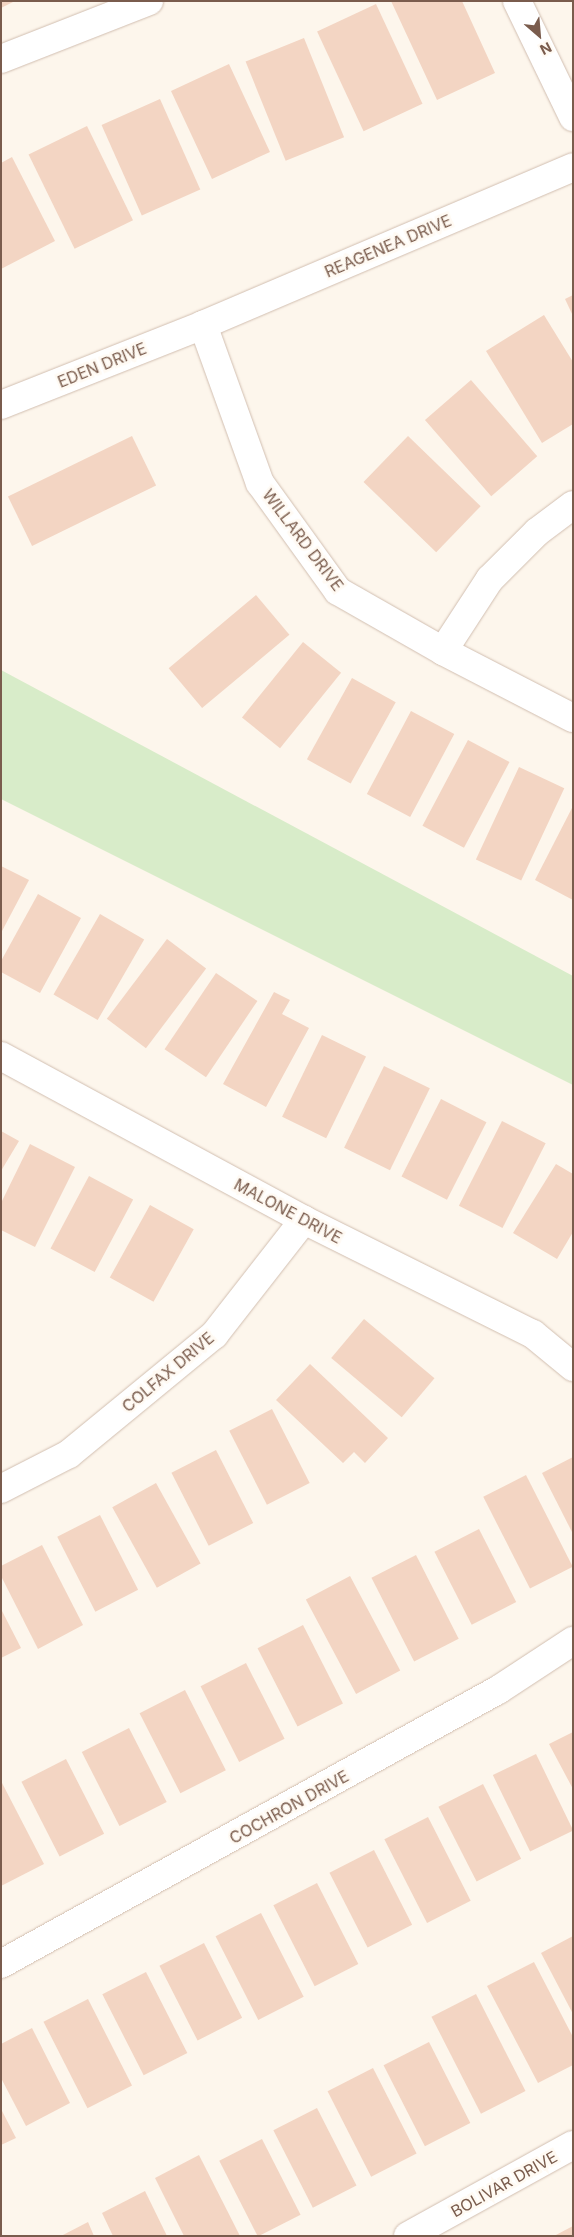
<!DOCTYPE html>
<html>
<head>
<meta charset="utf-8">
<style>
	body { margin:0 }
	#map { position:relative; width:574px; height:2237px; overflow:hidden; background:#fdf6ec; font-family:Inter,sans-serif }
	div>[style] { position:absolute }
	.green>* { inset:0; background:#d8ecc9 }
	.building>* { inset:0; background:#f3d5c3; transform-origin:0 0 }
	.roads { filter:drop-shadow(0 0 1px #d1beb0) drop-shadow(0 0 1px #d1beb0) }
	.minor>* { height:28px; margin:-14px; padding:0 14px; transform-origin:14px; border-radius:14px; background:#fff }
	.tertiary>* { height:28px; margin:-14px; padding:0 14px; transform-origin:14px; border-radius:14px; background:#fff }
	span { translate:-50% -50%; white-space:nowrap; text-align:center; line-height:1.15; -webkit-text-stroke:5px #fffaf3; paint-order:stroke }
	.street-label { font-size:16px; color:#7a5c4d }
	.frame { position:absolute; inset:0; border:2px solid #7a5c4d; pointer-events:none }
	.north { position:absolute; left:514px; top:10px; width:50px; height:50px; -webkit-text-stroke:4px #fffaf3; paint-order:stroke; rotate:153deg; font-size:14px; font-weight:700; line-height:20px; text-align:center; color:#7a5c4d }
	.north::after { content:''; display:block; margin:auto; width:18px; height:22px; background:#7a5c4d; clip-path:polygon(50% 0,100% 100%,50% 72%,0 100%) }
</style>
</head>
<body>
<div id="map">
	<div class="green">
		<i style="clip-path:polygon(1px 670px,573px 976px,573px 1085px,1px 799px)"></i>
	</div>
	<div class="building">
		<i style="clip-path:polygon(1px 1px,15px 1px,1px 8px)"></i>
		<i style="clip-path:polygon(391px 1px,462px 1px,495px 73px,437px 100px)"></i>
		<i style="left:376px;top:4px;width:110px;height:65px;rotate:65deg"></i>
		<i style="left:304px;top:38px;width:107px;height:63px;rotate:68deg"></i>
		<i style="left:229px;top:64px;width:97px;height:64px;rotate:65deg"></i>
		<i style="left:160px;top:99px;width:99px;height:64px;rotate:66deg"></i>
		<i style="left:87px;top:126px;width:105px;height:65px;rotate:64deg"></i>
		<i style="clip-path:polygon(12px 157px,55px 241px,1px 269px,1px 163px)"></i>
		<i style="clip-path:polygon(573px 295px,573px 316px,565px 299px)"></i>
		<i style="clip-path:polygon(544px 315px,573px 362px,573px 424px,542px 443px,486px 351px)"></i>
		<i style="left:471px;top:380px;width:101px;height:61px;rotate:49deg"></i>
		<i style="left:132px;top:436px;width:55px;height:138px;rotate:64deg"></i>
		<i style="left:408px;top:436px;width:101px;height:64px;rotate:44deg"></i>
		<i style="left:256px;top:595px;width:52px;height:114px;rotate:50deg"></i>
		<i style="left:303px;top:642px;width:49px;height:97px;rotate:39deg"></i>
		<i style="left:352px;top:678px;width:50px;height:93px;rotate:29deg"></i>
		<i style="left:411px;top:711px;width:49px;height:94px;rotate:28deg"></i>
		<i style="left:468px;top:740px;width:47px;height:97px;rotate:28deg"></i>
		<i style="left:519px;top:767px;width:50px;height:102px;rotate:25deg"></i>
		<i style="clip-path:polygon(573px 806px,573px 900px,535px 880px)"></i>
		<i style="clip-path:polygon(1px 866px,29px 880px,1px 933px)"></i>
		<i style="clip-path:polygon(38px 894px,81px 918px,40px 993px,1px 972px,1px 961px)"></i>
		<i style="left:100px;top:914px;width:51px;height:93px;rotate:30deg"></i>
		<i style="left:167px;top:939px;width:49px;height:100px;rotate:37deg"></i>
		<i style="left:216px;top:973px;width:50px;height:92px;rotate:34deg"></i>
		<i style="clip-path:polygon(274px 992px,290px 1000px,282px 1014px,309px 1028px,266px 1107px,223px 1084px)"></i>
		<i style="left:322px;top:1035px;width:49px;height:91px;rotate:26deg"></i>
		<i style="left:384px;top:1066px;width:51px;height:91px;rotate:26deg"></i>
		<i style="left:441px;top:1099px;width:51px;height:87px;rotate:27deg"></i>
		<i style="left:502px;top:1121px;width:49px;height:95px;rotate:27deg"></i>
		<i style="clip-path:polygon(1px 1131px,19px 1141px,1px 1171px)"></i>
		<i style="clip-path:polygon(30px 1144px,75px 1167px,35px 1247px,1px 1230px,1px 1203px)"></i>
		<i style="clip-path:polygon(556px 1164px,573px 1174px,573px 1232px,557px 1259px,513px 1233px)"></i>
		<i style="left:89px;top:1176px;width:50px;height:82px;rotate:28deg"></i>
		<i style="left:150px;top:1205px;width:50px;height:83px;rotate:29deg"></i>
		<i style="left:364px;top:1319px;width:92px;height:51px;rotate:40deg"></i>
		<i style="clip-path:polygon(310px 1364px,388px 1438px,365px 1463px,354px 1452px,343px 1463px,276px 1400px)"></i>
		<i style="left:272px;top:1409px;width:83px;height:48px;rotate:63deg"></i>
		<i style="left:216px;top:1450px;width:82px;height:50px;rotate:63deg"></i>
		<i style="clip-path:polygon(573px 1457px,573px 1534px,542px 1473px)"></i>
		<i style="left:526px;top:1475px;width:103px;height:48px;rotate:63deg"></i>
		<i style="left:156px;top:1483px;width:92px;height:50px;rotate:61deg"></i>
		<i style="left:100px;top:1515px;width:84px;height:48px;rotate:63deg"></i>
		<i style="left:479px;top:1529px;width:82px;height:50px;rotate:63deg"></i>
		<i style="clip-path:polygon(42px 1545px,83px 1625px,38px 1649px,1px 1576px,1px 1566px)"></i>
		<i style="left:416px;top:1555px;width:94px;height:50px;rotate:63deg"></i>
		<i style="left:350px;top:1576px;width:107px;height:50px;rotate:62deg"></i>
		<i style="clip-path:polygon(1px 1609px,21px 1648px,1px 1658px)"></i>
		<i style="left:303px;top:1625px;width:88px;height:51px;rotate:63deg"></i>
		<i style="left:246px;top:1663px;width:85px;height:51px;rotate:63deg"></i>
		<i style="left:185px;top:1690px;width:90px;height:51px;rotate:63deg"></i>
		<i style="left:129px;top:1728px;width:83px;height:53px;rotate:63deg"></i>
		<i style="clip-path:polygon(573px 1732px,573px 1789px,549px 1744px)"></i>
		<i style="left:536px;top:1754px;width:85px;height:48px;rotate:64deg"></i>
		<i style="left:66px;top:1759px;width:84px;height:50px;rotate:63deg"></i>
		<i style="clip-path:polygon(1px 1781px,44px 1864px,1px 1886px)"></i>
		<i style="left:483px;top:1784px;width:84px;height:50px;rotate:63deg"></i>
		<i style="left:428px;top:1817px;width:94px;height:49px;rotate:63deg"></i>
		<i style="left:374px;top:1850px;width:84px;height:50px;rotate:63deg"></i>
		<i style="left:317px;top:1883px;width:91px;height:49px;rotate:63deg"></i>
		<i style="left:261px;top:1913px;width:94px;height:51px;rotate:63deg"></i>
		<i style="clip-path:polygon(573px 1936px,573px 2014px,541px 1953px)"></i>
		<i style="left:204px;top:1943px;width:84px;height:50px;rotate:63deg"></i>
		<i style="clip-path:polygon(534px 1962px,573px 2037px,573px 2065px,538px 2083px,487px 1986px)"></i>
		<i style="left:146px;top:1972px;width:91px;height:49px;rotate:63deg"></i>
		<i style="left:476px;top:1994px;width:109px;height:50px;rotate:63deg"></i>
		<i style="left:88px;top:1999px;width:97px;height:50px;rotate:63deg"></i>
		<i style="clip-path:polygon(32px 2028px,70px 2103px,26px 2126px,1px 2078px,1px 2044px)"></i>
		<i style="left:429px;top:2042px;width:91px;height:51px;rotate:63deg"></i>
		<i style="left:373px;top:2068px;width:96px;height:51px;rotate:63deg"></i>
		<i style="left:317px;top:2108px;width:87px;height:49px;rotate:63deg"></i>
		<i style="clip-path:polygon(1px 2109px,16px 2138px,1px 2145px)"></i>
		<i style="left:262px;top:2139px;width:85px;height:48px;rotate:63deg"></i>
		<i style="clip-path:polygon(199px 2155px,240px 2236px,184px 2236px,155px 2178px)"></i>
		<i style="clip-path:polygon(145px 2191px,167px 2236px,113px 2236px,102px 2213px)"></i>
		<i style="clip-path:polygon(88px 2222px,94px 2236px,61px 2236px)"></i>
		<i style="clip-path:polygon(573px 2226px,573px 2236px,554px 2236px)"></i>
	</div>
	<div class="roads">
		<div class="minor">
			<i style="left:517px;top:1px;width:129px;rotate:64.2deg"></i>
			<i style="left:1px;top:59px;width:159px;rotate:-21.4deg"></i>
			<i style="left:203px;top:325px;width:168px;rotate:70.2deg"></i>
			<i style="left:260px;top:483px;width:133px;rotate:54.2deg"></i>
			<i style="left:338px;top:591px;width:121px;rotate:29.7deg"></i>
			<i style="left:443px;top:651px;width:146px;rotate:27.3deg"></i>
			<i style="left:443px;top:651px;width:86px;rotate:-56.9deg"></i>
			<i style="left:490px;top:579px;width:66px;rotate:-45deg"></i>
			<i style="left:537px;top:532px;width:45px;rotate:-36.9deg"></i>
			<i style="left:1px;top:1056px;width:345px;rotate:28.4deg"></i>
			<i style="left:304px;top:1220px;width:256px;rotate:26.5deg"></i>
			<i style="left:533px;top:1334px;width:52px;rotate:39.5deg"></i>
			<i style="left:1px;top:1489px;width:76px;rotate:-27.2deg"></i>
			<i style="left:69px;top:1454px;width:188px;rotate:-39.4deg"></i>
			<i style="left:214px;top:1335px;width:146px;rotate:-52deg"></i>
			<i style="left:1px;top:1964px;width:568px;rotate:-28.87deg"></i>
			<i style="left:498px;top:1690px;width:90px;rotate:-33.2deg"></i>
			<i style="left:408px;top:2236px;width:188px;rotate:-28.9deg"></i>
		</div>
		<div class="tertiary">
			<i style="left:1px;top:405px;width:217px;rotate:-21.6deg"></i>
			<i style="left:203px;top:325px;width:402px;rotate:-23.1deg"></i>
		</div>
	</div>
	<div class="street-label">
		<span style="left:388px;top:246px;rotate:-23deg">REAGENEA DRIVE</span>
		<span style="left:102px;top:365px;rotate:-22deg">EDEN DRIVE</span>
		<span style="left:303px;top:540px;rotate:53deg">WILLARD DRIVE</span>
		<span style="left:288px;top:1211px;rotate:28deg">MALONE DRIVE</span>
		<span style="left:168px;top:1372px;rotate:-40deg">COLFAX DRIVE</span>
		<span style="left:289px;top:1807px;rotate:-29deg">COCHRON DRIVE</span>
		<span style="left:504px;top:2184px;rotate:-29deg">BOLIVAR DRIVE</span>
	</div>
	<div class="frame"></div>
	<div class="north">N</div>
</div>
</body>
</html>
